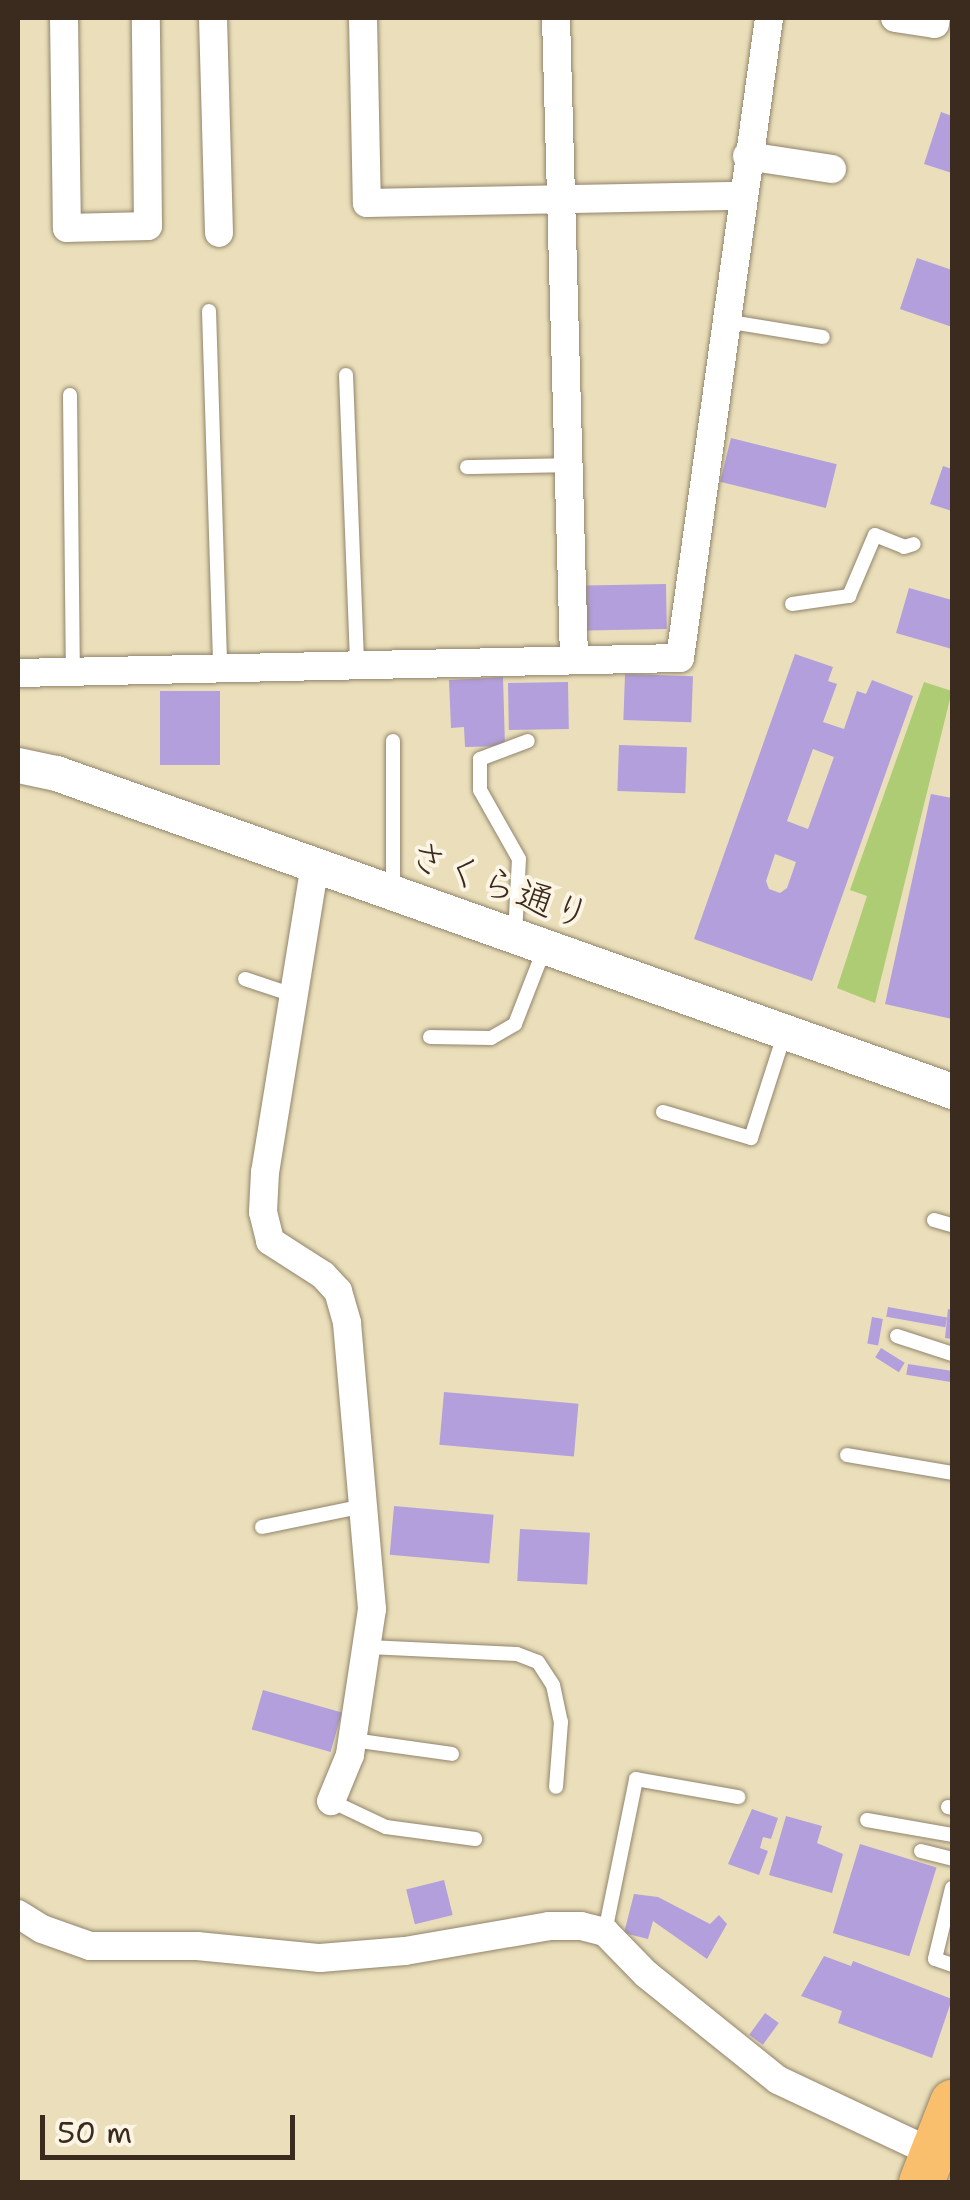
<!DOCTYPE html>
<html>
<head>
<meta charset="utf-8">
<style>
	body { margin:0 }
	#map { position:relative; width:970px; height:2200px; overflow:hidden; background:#eadfba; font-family:"Shantell Sans","Klee One",sans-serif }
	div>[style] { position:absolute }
	.green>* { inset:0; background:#aecc73 }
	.building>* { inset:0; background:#b29fdc; transform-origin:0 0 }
	.roads { filter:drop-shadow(0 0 2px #92846c) drop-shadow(0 0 2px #92846c) }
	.service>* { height:14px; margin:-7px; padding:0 7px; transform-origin:7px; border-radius:7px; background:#fff }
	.minor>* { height:28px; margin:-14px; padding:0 14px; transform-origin:14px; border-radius:14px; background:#fff }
	.tertiary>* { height:35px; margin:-17.5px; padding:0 17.5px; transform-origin:17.5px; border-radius:17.5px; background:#fff }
	.trunk>* { height:45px; margin:-22.5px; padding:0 22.5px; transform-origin:22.5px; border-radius:22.5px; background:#f9bf6d }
	span { translate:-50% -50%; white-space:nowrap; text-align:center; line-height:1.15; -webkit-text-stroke:8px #fcf5e5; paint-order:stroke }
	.street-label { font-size:38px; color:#3b2a1e }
	.frame { position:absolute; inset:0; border:20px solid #3b2a1e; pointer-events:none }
	.scale { position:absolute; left:40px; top:2115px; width:255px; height:45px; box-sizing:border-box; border:5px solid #3b2a1e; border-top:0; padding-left:12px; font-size:30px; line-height:35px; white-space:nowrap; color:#3b2a1e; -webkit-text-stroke:8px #fcf5e5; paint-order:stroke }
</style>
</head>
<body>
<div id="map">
	<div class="green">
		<i style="clip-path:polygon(924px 682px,952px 691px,875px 1003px,837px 988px,867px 896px,850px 890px)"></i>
	</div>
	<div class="building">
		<i style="clip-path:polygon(941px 112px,952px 116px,952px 173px,924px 164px)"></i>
		<i style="clip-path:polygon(917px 258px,952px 270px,952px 327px,900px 309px)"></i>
		<i style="left:731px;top:438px;width:109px;height:45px;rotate:14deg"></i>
		<i style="clip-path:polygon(943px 466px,952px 469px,952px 511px,930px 504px)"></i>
		<i style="left:666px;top:584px;width:45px;height:80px;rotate:89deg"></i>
		<i style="clip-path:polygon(909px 588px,952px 600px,952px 649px,896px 633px)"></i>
		<i style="clip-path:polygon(evenodd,795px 654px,833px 667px,828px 681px,837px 684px,823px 722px,844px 729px,857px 691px,866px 694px,872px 680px,913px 696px,812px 981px,694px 939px,795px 654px,813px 749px,834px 757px,808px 829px,787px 821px,813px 749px,795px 654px,775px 854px,796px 862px,787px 888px,780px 893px,769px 889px,766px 881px,775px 854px)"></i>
		<i style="left:625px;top:674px;width:68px;height:46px;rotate:2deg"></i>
		<i style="clip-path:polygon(503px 677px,505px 746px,465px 747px,464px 727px,451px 728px,449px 680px)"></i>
		<i style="left:568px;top:682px;width:47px;height:60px;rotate:89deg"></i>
		<i style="left:160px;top:691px;width:60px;height:74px"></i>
		<i style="left:619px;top:745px;width:68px;height:46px;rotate:2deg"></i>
		<i style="clip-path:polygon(931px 794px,952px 798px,952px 1019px,885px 1004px)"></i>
		<i style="left:888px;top:1307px;width:60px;height:10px;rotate:10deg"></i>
		<i style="clip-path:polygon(948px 1309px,952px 1310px,952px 1339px,945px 1338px)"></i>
		<i style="left:872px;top:1317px;width:11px;height:27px;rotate:10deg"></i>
		<i style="left:881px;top:1348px;width:28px;height:11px;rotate:32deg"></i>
		<i style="left:908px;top:1364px;width:45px;height:11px;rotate:9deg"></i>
		<i style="left:444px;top:1392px;width:135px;height:53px;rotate:5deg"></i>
		<i style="left:394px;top:1506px;width:100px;height:49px;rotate:5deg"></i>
		<i style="left:520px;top:1529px;width:70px;height:52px;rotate:3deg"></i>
		<i style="left:263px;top:1690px;width:82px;height:41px;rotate:16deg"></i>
		<i style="clip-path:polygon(752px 1809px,778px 1818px,771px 1839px,763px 1837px,760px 1848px,768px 1851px,759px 1875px,728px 1864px)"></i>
		<i style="clip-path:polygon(786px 1816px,822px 1826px,817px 1843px,843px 1854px,832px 1893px,769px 1875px)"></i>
		<i style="left:860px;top:1844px;width:80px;height:93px;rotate:17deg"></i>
		<i style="left:444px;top:1880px;width:36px;height:39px;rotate:76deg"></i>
		<i style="clip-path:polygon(634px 1894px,658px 1897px,710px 1924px,719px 1915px,727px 1924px,707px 1959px,653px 1921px,648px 1939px,624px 1933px)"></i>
		<i style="clip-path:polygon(824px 1956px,851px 1966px,853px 1961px,952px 1999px,932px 2058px,838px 2023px,842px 2011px,801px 1996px)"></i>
		<i style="left:765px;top:2013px;width:17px;height:27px;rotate:36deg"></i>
	</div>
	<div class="roads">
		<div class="service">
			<i style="left:209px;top:311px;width:356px;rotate:88.2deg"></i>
			<i style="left:725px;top:321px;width:99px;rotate:9.3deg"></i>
			<i style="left:346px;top:375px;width:288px;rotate:87.8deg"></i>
			<i style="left:70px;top:395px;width:276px;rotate:89.4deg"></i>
			<i style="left:467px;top:467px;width:102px;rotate:-1.1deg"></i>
			<i style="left:792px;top:604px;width:58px;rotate:-8deg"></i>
			<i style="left:849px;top:596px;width:66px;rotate:-66.9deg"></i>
			<i style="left:875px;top:535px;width:31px;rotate:22deg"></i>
			<i style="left:904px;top:547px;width:10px;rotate:-17deg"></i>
			<i style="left:393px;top:892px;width:151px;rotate:-90deg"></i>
			<i style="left:515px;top:935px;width:76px;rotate:-87deg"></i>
			<i style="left:519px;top:859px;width:79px;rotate:-119.5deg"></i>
			<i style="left:480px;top:790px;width:31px;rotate:-90deg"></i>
			<i style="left:480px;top:759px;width:51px;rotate:-20.6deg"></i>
			<i style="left:245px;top:979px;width:51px;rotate:18.4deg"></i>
			<i style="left:430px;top:1037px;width:61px;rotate:0.9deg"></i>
			<i style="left:491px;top:1038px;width:28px;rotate:-30deg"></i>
			<i style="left:515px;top:1024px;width:83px;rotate:-68.7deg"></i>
			<i style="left:663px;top:1112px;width:92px;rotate:16.5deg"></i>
			<i style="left:751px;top:1138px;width:111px;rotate:-72.2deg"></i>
			<i style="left:934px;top:1220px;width:19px;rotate:16deg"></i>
			<i style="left:897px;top:1336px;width:58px;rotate:18.1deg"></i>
			<i style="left:847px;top:1455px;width:107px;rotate:9.7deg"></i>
			<i style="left:262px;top:1527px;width:104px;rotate:-11.6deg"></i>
			<i style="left:368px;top:1647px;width:149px;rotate:2.7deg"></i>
			<i style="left:517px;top:1654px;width:22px;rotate:21deg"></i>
			<i style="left:538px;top:1662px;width:27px;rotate:57deg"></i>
			<i style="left:553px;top:1685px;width:38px;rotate:78deg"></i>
			<i style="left:561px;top:1722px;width:65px;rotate:94.4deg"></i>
			<i style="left:353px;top:1740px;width:100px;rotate:8deg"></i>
			<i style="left:331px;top:1801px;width:61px;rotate:25.3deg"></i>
			<i style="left:386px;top:1827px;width:90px;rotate:7.7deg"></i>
			<i style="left:948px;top:1807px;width:4px;rotate:14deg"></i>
			<i style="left:867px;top:1820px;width:86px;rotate:10deg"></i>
			<i style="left:921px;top:1851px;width:32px;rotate:14deg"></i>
			<i style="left:952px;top:1888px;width:73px;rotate:103.5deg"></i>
			<i style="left:935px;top:1959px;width:18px;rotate:19deg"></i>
			<i style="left:605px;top:1932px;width:156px;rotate:-78.5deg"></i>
			<i style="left:636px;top:1779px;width:104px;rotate:10deg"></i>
		</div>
		<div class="minor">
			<i style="left:64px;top:18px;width:210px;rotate:89.2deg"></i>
			<i style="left:67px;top:228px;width:81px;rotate:-1.4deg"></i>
			<i style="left:148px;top:226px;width:208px;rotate:-90.6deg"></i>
			<i style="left:213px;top:18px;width:215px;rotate:88.4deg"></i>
			<i style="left:363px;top:18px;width:185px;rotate:88.8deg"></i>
			<i style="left:367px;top:203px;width:374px;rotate:-1.1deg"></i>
			<i style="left:556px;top:18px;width:641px;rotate:88.39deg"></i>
			<i style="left:895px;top:18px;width:40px;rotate:8.5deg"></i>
			<i style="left:935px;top:24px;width:6px;rotate:-81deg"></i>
			<i style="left:747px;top:156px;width:86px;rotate:8.7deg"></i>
			<i style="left:18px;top:673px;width:662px;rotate:-1.3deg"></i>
			<i style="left:680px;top:658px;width:646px;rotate:-82.08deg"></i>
			<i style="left:315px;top:864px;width:312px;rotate:99.2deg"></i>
			<i style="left:265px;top:1172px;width:40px;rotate:92.9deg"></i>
			<i style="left:263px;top:1212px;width:30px;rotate:76deg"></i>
			<i style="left:270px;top:1241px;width:63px;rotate:32.7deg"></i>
			<i style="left:323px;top:1275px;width:22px;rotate:47deg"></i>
			<i style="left:338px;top:1291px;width:33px;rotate:74deg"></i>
			<i style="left:347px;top:1323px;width:287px;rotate:85deg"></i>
			<i style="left:372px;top:1609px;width:148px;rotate:98.6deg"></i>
			<i style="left:350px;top:1755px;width:50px;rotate:112.4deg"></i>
			<i style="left:18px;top:1914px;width:28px;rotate:32deg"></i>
			<i style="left:42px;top:1929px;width:51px;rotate:19.5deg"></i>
			<i style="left:90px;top:1946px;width:107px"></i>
			<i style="left:197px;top:1946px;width:124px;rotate:5.6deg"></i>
			<i style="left:320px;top:1958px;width:85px;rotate:-4.7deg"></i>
			<i style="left:405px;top:1951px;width:146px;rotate:-9.8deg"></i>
			<i style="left:549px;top:1926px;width:32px"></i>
			<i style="left:581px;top:1926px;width:25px;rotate:14deg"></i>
			<i style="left:605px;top:1932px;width:59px;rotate:45.7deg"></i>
			<i style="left:646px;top:1974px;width:169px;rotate:38.8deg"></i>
			<i style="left:778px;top:2080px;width:181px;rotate:25.2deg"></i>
		</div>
		<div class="tertiary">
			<i style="left:18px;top:765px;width:39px;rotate:12deg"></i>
			<i style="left:56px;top:773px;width:951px;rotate:19.54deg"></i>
		</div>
		<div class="trunk">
			<i style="left:921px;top:2182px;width:86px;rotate:-68.8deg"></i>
		</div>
	</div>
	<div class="street-label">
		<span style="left:500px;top:885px;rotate:20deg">さくら通り</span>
	</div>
	<div class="frame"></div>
	<div class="scale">50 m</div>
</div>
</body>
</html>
